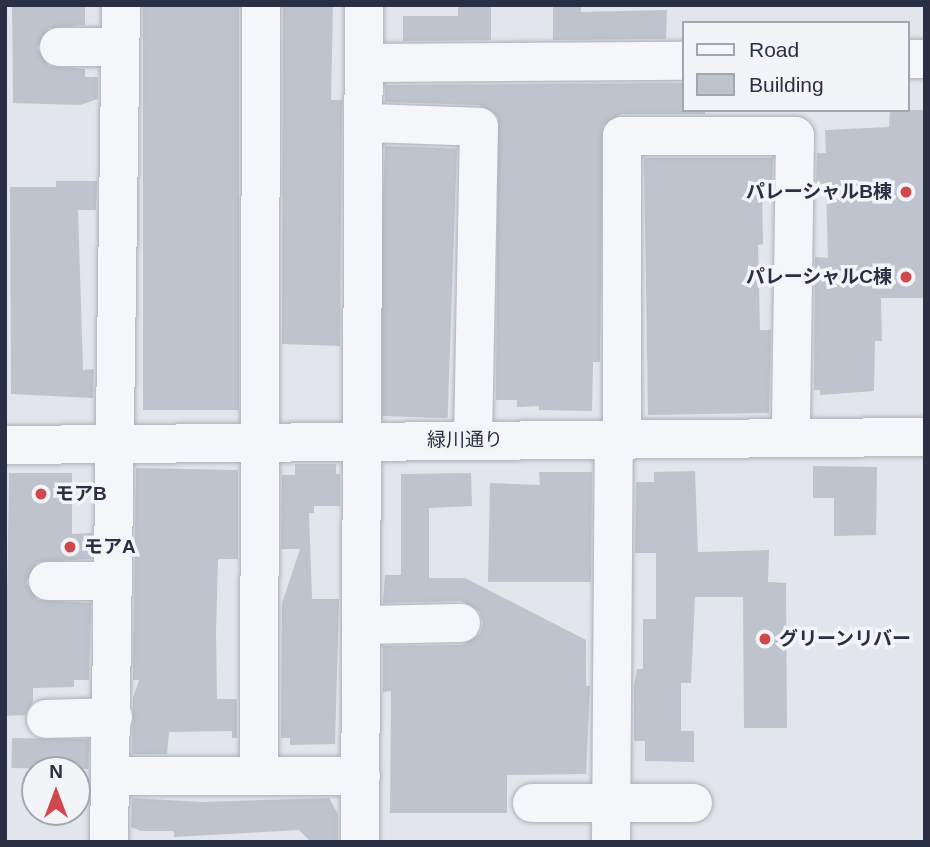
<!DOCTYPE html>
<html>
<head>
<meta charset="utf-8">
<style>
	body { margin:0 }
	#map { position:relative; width:930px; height:847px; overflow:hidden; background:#e2e5eb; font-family:Helvetica,"Noto Sans JP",sans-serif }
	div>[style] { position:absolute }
	.building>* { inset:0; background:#bfc3cd; transform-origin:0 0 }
	.roads { filter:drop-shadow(0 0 2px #abafb9) drop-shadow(0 0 2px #abafb9) }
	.minor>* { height:38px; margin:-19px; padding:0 19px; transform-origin:19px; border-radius:19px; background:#f5f6f9 }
	.dots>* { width:19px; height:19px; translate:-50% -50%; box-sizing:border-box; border:4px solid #f2f4f8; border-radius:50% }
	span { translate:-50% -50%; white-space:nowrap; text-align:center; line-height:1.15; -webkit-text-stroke:7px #f2f4f8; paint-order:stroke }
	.poi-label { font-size:19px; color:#2a3043; font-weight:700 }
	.right { translate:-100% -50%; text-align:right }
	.left { translate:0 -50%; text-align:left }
	.street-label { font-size:19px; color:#2a3043 }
	.frame { position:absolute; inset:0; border:7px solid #2a3043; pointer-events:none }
	.legend { position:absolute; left:682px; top:21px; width:228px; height:91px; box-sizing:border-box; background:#f2f4f8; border:2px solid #a2a6b0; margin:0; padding:9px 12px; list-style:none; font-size:21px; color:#2a3043 }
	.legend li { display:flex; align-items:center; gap:14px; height:35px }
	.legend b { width:35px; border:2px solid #a2a6b0 }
	.north { position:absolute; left:21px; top:756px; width:70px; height:70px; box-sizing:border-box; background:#f2f4f8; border:2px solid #a2a6b0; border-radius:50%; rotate:0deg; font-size:19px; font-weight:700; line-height:28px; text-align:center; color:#2a3043 }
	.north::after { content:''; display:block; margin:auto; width:24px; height:32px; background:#cf484e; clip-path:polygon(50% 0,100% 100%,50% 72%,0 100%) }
</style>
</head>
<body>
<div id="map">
	<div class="building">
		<i style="clip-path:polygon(12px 5px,85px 5px,85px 25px,49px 28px,37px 48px,49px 66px,85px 69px,85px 77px,98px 77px,98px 99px,80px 105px,13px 103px)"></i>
		<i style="left:143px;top:5px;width:96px;height:405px"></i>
		<i style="clip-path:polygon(283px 5px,333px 5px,331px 100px,342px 100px,340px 346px,282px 344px)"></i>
		<i style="clip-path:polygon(458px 5px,491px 5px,491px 40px,403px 41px,403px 16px,458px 16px)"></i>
		<i style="clip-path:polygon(553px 5px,581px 5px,581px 12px,667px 10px,666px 39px,553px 40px)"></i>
		<i style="clip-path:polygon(683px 83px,683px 110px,705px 110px,705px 114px,622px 114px,603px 126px,600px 362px,593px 362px,592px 411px,539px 410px,539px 406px,517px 407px,517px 400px,496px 400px,498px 117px,480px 105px,385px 102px,385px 85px)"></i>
		<i style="clip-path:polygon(890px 110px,925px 110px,925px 298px,881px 298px,882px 341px,875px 341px,874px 391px,820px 395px,820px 390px,814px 390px,815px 257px,828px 258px,826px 190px,816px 186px,817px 153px,826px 153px,825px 130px,889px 127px)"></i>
		<i style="left:385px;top:146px;width:72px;height:270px;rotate:2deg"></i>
		<i style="clip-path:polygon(644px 158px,773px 158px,772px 192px,762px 192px,763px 244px,758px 245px,760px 330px,771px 330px,769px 413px,648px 415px)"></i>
		<i style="clip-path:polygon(56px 181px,97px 181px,96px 210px,78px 210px,83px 370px,94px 369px,93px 398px,11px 394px,10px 187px,56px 187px)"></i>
		<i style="clip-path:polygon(295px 464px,336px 464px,336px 474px,340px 474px,340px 506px,314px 506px,314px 513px,309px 513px,312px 599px,339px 599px,335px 744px,290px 745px,290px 738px,281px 738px,282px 603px,300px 549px,281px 549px,282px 475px,295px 475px)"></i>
		<i style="clip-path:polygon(813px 466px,877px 467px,876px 535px,834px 536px,834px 498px,813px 498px)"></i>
		<i style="clip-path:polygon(136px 468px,238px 470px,238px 559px,218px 559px,216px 632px,217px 699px,237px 699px,237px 738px,232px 738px,232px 731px,169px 732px,167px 754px,132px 754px,133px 698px,139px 680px,133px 680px)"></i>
		<i style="clip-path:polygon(695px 471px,698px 552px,769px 550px,768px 582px,786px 583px,787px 728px,744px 728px,743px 597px,695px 597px,691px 683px,681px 683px,681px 731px,694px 731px,694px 762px,645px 761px,645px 741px,634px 741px,634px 686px,637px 669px,643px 669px,643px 619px,656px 619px,656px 553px,635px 553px,636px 482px,654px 482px,654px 472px)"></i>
		<i style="clip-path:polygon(539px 472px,592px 472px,591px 582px,488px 582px,490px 483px,540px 485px)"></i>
		<i style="clip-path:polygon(9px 473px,72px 473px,72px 534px,92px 533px,91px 559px,38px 562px,26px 582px,38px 600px,91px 603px,89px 680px,74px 680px,74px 687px,33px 688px,33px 702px,25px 715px,5px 716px)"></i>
		<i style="clip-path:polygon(471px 473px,472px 506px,429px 508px,429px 578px,465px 578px,586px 640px,586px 686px,590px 686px,586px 774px,507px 775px,507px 813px,390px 813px,391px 691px,383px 692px,383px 646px,462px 645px,480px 634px,483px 623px,479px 611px,461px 601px,383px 603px,385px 575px,401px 575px,401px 474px)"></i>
		<i style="left:12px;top:738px;width:77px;height:30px;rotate:1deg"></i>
		<i style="clip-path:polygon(132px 798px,201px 802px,329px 798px,338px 814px,338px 840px,311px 842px,299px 830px,174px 837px,174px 831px,141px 831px,131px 827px)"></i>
	</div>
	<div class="roads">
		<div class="minor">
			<i style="left:59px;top:47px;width:61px"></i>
			<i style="left:907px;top:59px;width:18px"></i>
			<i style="left:365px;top:63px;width:318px;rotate:-0.4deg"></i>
			<i style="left:366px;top:123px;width:113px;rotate:2deg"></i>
			<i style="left:479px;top:127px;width:312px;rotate:91.1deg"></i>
			<i style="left:622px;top:442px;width:306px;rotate:-90deg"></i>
			<i style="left:622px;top:136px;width:173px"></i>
			<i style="left:795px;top:136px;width:302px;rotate:90.8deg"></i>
			<i style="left:5px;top:445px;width:920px;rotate:-0.5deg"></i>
			<i style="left:48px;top:581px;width:65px"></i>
			<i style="left:363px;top:625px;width:98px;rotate:-1.2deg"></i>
			<i style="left:46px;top:719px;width:67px;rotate:-1.7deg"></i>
			<i style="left:110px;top:776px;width:149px"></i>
			<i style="left:259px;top:776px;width:771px;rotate:-89.85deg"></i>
			<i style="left:259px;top:776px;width:102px"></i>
			<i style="left:532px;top:803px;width:161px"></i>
			<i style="left:109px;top:842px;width:837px;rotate:-89.18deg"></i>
			<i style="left:360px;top:842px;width:837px;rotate:-89.73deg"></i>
			<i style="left:611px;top:842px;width:399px;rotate:-89.6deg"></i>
		</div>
	</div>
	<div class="dots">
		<i style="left:906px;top:192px;background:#cf484e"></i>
		<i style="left:906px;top:277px;background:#cf484e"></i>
		<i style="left:41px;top:494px;background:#cf484e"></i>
		<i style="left:70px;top:547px;background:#cf484e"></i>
		<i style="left:765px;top:639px;background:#cf484e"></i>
	</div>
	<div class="poi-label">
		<span class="right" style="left:892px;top:192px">パレーシャルB棟</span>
		<span class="right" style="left:892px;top:277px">パレーシャルC棟</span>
		<span class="left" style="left:55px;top:494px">モアB</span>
		<span class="left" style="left:84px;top:547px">モアA</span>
		<span class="left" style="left:779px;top:639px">グリーンリバー</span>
	</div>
	<div class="street-label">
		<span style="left:465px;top:440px">緑川通り</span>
	</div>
	<div class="frame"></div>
	<ul class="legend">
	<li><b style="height:9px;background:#f5f6f9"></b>Road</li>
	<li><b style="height:19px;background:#bfc3cd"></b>Building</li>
	</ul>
	<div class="north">N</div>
</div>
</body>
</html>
